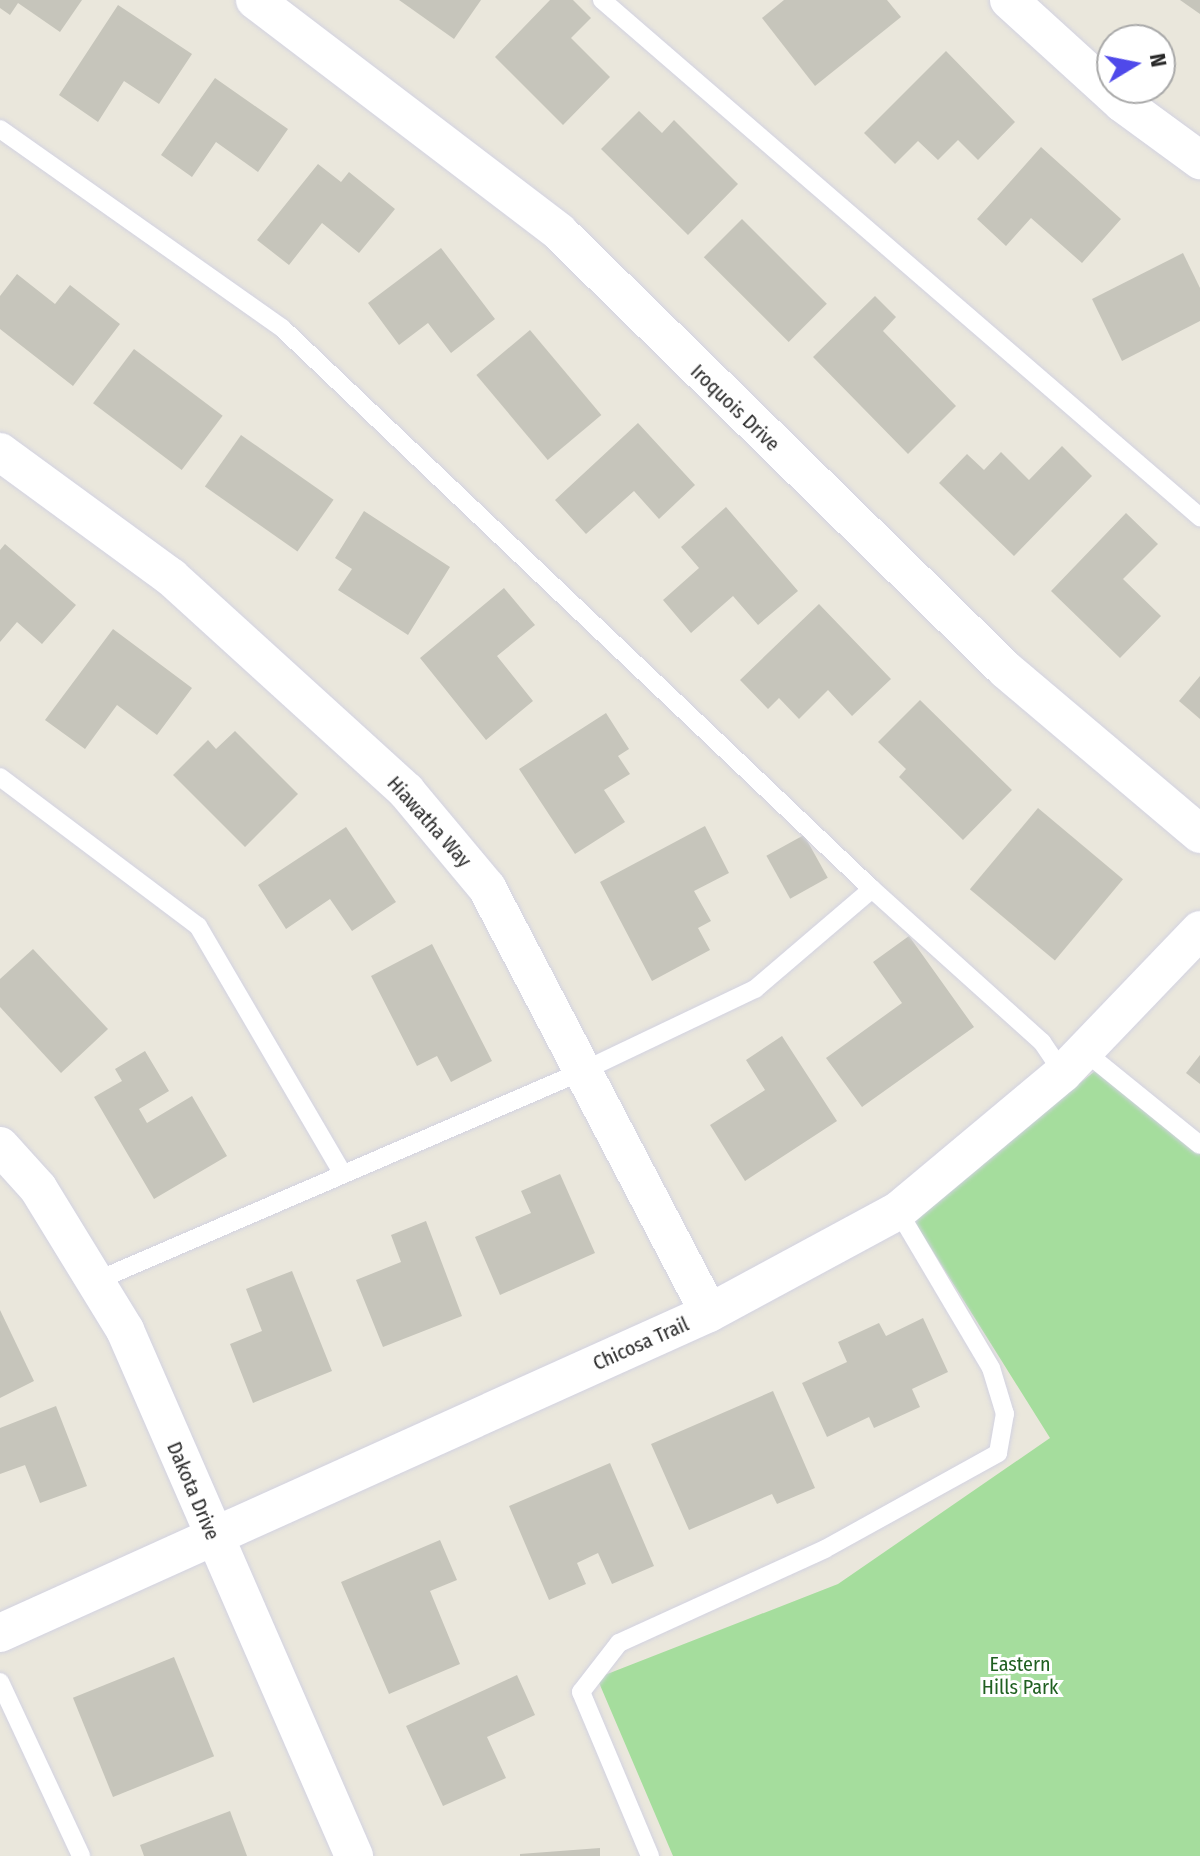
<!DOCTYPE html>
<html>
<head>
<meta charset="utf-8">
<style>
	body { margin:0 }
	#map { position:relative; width:1200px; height:1856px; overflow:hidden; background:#eae7dc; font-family:"Fira Sans Condensed",sans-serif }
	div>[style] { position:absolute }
	.green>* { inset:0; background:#a5dd9d }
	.building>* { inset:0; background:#c6c5bb; transform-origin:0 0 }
	.roads { filter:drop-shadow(0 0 2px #d2d2e1) drop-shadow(0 0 2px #d2d2e1) }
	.service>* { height:18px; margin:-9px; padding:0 9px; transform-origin:9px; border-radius:9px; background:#fff }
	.minor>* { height:38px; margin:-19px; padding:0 19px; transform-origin:19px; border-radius:19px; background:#fff }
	span { translate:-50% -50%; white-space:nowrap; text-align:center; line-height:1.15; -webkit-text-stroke:6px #fff; paint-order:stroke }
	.street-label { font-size:20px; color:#292929 }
	.park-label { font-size:20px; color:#206021 }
	.north { position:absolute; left:1096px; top:24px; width:80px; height:80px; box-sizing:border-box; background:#fff; border:2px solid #a9a9a9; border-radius:50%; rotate:80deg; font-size:22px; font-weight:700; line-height:32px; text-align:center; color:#292929 }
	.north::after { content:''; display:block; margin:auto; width:28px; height:36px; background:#4f49ea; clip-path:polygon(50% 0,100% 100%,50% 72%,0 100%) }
</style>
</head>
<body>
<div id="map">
	<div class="green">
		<i style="clip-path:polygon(1095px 1071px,1200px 1154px,1200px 1856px,673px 1856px,597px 1678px,838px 1584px,1050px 1438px,912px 1218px)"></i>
	</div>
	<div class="building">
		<i style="clip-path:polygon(0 0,82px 0,60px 32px,18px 3px,10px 15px,0 8px)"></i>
		<i style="clip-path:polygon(399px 0,481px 0,454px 39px)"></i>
		<i style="clip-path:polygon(550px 0,573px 0,591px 18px,571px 38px,610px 77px,563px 125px,495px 57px)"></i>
		<i style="clip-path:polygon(784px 0,887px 0,901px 17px,815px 86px,762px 18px)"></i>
		<i style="clip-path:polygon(1180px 0,1200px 0,1200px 14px)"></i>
		<i style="clip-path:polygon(118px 5px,192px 54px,159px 104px,124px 81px,98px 122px,59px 95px)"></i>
		<i style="clip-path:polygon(946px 51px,1015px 122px,978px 160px,958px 140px,938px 160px,918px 141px,895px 164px,864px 133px)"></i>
		<i style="clip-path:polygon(215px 78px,288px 129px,258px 172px,216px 142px,192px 177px,161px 155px)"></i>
		<i style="clip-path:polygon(639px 111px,662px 133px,674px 120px,738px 184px,688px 235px,601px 149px)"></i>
		<i style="clip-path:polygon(1041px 147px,1121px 219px,1082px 263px,1031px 218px,1006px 246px,977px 219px)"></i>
		<i style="clip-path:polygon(318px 164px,341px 182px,349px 172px,395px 209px,359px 253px,322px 223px,289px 265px,257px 240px)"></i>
		<i style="left:742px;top:219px;width:120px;height:54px;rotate:45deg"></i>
		<i style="clip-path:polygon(441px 248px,495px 319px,451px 353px,428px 323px,399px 345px,368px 303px)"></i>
		<i style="clip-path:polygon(1183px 253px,1200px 288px,1200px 321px,1122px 361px,1092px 299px)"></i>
		<i style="clip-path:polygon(17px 274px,55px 304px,70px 285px,120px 324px,73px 386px,0 329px,0 296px)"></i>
		<i style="clip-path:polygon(875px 296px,896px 317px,883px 331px,956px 406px,908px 454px,813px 357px)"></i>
		<i style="left:530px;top:330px;width:111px;height:70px;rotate:50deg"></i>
		<i style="left:134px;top:349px;width:111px;height:68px;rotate:37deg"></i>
		<i style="clip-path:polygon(638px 423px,695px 485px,659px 519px,634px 491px,586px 534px,555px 500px)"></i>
		<i style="left:241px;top:435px;width:113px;height:63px;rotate:35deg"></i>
		<i style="clip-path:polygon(1062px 446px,1092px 476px,1014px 556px,939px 483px,967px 454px,984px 470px,1001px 452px,1029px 480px)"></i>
		<i style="clip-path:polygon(726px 507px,798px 591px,758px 625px,733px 596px,691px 633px,663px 600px,699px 568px,681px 547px)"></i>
		<i style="clip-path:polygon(364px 511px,450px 567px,408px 635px,338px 590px,352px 569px,335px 558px)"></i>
		<i style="clip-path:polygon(1126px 513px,1158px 544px,1123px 579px,1161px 616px,1120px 658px,1051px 591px)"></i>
		<i style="clip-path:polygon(5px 544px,76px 605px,42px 644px,17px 622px,0 642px,0 550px)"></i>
		<i style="clip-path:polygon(504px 588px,535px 625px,497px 656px,533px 701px,486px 740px,420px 658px)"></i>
		<i style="clip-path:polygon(819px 604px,891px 679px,852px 716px,828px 690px,799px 719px,779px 698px,768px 709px,740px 680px)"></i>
		<i style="clip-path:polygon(113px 629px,192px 688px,157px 735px,117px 705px,85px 749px,45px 720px)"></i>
		<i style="clip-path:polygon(1200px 676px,1200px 719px,1179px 701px)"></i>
		<i style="clip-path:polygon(920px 700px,1012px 790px,963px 840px,899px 777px,906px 769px,878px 742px)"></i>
		<i style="clip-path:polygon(606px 713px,629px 749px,618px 756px,630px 774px,604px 790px,625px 822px,575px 854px,519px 769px)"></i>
		<i style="clip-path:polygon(235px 731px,298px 794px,245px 847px,173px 775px,208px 740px,216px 749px)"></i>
		<i style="left:1038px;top:808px;width:111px;height:106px;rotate:40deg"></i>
		<i style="clip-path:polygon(705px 826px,729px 873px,694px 891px,711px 921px,698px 928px,710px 950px,652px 981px,600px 882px)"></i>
		<i style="clip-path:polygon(346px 827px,396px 902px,352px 931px,330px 899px,286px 929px,258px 885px)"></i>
		<i style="left:804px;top:835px;width:49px;height:43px;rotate:61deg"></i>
		<i style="clip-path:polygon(909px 936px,974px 1027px,862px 1107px,826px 1058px,902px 1003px,873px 962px)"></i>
		<i style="clip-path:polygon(432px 944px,492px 1061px,451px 1082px,437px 1056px,417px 1066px,371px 976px)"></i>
		<i style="clip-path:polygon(33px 949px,108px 1029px,61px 1073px,0 1007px,0 979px)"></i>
		<i style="clip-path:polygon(782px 1036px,837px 1121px,745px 1181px,710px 1125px,765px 1090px,746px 1060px)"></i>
		<i style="clip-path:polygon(145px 1051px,169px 1091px,139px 1109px,147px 1123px,192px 1096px,227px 1156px,154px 1199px,94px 1097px,122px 1081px,115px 1069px)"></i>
		<i style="clip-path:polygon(1200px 1055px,1200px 1084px,1186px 1073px)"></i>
		<i style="clip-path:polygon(560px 1174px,595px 1253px,500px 1295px,475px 1237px,531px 1213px,521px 1191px)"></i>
		<i style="clip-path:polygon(426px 1221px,462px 1316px,383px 1347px,356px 1280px,401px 1262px,391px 1235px)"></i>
		<i style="clip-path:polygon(292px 1271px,332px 1371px,253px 1403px,230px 1344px,262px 1331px,246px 1289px)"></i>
		<i style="clip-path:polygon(0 1310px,34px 1381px,0 1398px)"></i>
		<i style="clip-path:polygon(923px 1318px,948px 1372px,912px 1389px,920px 1407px,874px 1428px,869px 1417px,827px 1437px,802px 1383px,847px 1362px,838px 1342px,879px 1323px,886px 1336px)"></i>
		<i style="clip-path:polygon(773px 1391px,815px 1488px,777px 1504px,772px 1494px,689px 1530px,651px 1444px)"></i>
		<i style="clip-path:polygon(56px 1406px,87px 1486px,40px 1503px,25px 1465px,0 1474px,0 1428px)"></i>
		<i style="clip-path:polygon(610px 1463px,654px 1566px,612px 1584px,598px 1553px,577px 1563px,586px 1584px,549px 1600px,509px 1506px)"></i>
		<i style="clip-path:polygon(440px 1540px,457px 1580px,430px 1591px,460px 1664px,389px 1694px,341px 1582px)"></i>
		<i style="left:174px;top:1657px;width:107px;height:109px;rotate:68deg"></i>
		<i style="clip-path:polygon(517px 1675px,535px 1715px,487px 1737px,506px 1778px,443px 1806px,406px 1726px)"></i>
		<i style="clip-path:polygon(230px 1811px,247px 1856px,144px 1856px,140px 1845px)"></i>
		<i style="clip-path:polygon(600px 1848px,600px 1856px,520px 1856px,520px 1854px)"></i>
	</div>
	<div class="roads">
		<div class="service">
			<i style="left:602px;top:0;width:791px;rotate:40.85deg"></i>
			<i style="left:0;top:129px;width:345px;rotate:35.2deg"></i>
			<i style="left:282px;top:328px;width:814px;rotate:43.56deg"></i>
			<i style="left:872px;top:889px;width:229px;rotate:42deg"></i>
			<i style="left:1042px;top:1042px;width:37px;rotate:56deg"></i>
			<i style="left:0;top:777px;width:248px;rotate:37deg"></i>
			<i style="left:198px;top:926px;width:285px;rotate:59.7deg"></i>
			<i style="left:1084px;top:1051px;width:149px;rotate:39deg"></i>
			<i style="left:96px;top:1281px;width:530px;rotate:-23.33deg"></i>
			<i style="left:583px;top:1071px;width:191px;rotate:-25.5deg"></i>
			<i style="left:755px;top:989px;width:154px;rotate:-40.5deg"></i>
			<i style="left:0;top:1682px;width:192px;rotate:65deg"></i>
			<i style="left:650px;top:1856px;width:178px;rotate:-112.8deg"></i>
			<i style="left:581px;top:1692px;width:62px;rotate:-52.2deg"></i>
			<i style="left:619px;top:1643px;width:226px;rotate:-24.5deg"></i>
			<i style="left:825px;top:1549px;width:198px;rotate:-29deg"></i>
			<i style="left:998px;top:1453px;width:40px;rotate:-80deg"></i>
			<i style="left:1005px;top:1414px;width:48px;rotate:-106.9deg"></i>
			<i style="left:991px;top:1368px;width:182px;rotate:-120.6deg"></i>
		</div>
		<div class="minor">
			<i style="left:255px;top:0;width:382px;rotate:37.3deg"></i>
			<i style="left:559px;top:232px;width:626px;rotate:44.42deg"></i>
			<i style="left:1006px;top:670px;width:254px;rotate:40.2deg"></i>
			<i style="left:1009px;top:0;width:153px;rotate:42.3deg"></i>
			<i style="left:1122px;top:103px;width:97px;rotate:36.2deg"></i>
			<i style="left:0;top:452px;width:212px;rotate:36.2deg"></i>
			<i style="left:171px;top:577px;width:318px;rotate:42.3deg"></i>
			<i style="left:406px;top:791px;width:126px;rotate:50.1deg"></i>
			<i style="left:487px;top:888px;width:479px;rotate:62.4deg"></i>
			<i style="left:0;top:1146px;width:57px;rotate:47.9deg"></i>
			<i style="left:38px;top:1188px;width:167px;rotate:58.5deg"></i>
			<i style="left:125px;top:1330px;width:574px;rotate:66.47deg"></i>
			<i style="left:0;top:1633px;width:778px;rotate:-24.29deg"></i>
			<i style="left:709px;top:1313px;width:215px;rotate:-28.4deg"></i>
			<i style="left:898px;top:1211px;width:215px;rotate:-39.9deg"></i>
			<i style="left:1063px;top:1073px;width:198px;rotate:-46.2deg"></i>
		</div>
	</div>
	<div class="street-label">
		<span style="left:735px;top:408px;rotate:44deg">Iroquois Drive</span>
		<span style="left:429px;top:822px;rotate:48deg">Hiawatha Way</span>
		<span style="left:641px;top:1344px;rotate:-24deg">Chicosa Trail</span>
		<span style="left:193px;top:1491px;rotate:67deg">Dakota Drive</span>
	</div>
	<div class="park-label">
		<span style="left:1020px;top:1676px">Eastern<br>Hills Park</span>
	</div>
	<div class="north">N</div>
</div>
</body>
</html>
